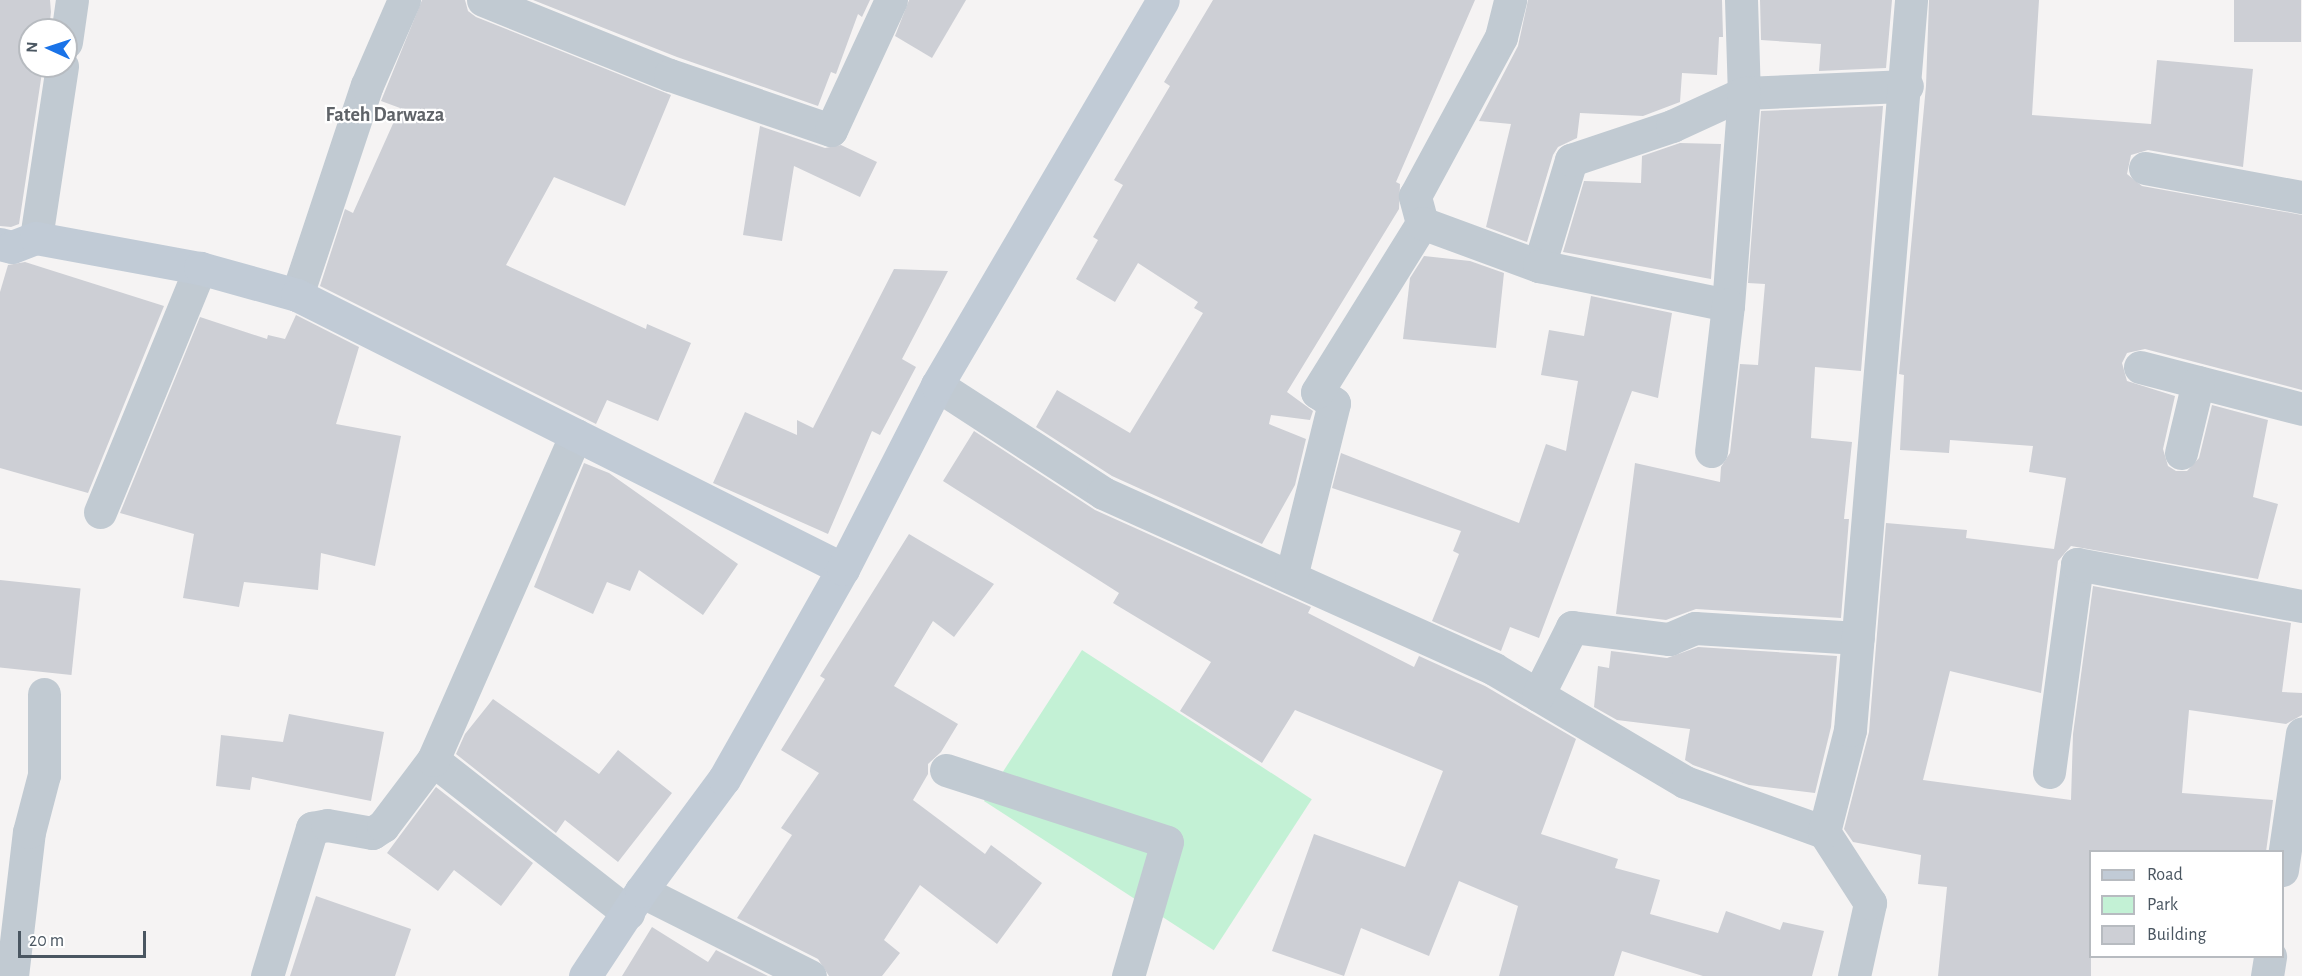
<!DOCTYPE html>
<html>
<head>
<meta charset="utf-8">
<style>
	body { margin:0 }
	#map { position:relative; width:2302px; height:976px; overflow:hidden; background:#f5f3f3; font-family:"Alegreya Sans",sans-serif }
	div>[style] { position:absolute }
	.green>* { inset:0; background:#c3f1d5; transform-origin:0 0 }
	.building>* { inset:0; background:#cdcfd5; transform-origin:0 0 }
	.street>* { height:33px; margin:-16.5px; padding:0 16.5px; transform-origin:16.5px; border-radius:16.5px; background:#c1cad2 }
	.secondary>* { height:33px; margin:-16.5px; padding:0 16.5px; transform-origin:16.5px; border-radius:16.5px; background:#c1cbd6 }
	span { translate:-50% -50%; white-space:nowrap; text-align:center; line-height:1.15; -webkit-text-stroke:4.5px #fff; paint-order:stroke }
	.neighbourhood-label { font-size:20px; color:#5f6368; font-weight:700 }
	.legend { position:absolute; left:2089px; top:850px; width:195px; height:108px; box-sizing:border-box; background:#fff; border:2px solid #b7bbc0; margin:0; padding:8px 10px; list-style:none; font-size:18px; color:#4a5661 }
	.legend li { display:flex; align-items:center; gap:12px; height:30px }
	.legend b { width:30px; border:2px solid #b7bbc0 }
	.north { position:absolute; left:18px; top:18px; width:60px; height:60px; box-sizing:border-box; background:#fff; border:2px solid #b7bbc0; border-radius:50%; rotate:273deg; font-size:16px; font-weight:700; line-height:24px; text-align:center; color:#4a5661 }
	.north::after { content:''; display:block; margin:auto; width:21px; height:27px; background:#1a73e8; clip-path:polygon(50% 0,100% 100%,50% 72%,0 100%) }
	.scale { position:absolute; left:18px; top:931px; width:128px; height:27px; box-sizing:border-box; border:3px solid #4a5661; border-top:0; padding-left:8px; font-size:18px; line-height:21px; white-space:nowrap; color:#4a5661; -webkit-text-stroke:4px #fff; paint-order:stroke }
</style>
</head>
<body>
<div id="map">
	<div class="green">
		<i style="left:1082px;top:650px;width:274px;height:180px;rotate:33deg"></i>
	</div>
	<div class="building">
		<i style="clip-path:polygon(0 0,50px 0,51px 12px,49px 30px,30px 30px,30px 66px,43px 66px,19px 224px,11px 227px,0 226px)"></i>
		<i style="clip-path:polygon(422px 0,465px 0,468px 11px,476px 17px,671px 95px,625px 206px,554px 177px,506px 265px,646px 329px,647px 324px,691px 343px,658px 421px,607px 400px,596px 424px,320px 286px,345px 209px,353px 213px,400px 108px,381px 101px)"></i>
		<i style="clip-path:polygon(533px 0,870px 0,862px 17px,858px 14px,836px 74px,831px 72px,818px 106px,677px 57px)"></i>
		<i style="clip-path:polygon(909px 0,966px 0,932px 58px,895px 36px)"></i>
		<i style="clip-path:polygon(1213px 0,1475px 0,1396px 182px,1400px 184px,1399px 209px,1287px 392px,1313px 411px,1310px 420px,1271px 415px,1269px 424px,1306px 439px,1295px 485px,1262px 544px,1112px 476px,1036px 427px,1057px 390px,1130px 433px,1203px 313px,1194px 308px,1198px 302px,1138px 263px,1115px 302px,1076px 279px,1098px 240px,1093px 237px,1123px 185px,1114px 180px,1170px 86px,1164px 82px)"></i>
		<i style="clip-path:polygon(1528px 0,1722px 0,1723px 37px,1719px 37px,1717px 75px,1682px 73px,1680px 102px,1643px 116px,1580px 113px,1577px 138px,1558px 147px,1553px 155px,1527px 242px,1486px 227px,1511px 124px,1479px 121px,1518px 46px)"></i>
		<i style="clip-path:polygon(1760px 0,1892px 0,1886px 68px,1819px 71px,1821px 44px,1761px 40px)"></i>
		<i style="clip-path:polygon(1929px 0,2039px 0,2032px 115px,2151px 124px,2157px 60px,2253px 69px,2243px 167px,2148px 150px,2131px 155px,2127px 174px,2142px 186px,2302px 215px,2302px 390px,2145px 349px,2127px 353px,2122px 363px,2127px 381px,2175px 396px,2163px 449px,2168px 466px,2176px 471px,2187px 471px,2199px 458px,2212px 405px,2268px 420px,2253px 497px,2278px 504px,2258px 579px,2071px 546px,2058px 561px,2041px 693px,1950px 671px,1923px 780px,2071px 800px,2073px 734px,2093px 586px,2291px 623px,2282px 692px,2302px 693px,2302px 715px,2286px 724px,2189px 710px,2182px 793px,2273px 800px,2266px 852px,2091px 852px,2091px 976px,1938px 976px,1947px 887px,1918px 884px,1921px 855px,1853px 842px,1844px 829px,1869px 732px,1886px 523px,1967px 530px,1966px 538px,2054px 549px,2066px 478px,2029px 472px,2033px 446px,1950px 440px,1949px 453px,1900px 450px,1904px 375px,1899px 374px,1926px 86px)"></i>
		<i style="left:2234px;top:0;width:67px;height:42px"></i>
		<i style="clip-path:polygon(1883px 106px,1861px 371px,1815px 367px,1811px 438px,1852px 442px,1844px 519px,1849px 519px,1841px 618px,1696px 609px,1666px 620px,1616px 614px,1635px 463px,1720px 482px,1721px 467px,1730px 453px,1740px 364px,1758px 365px,1765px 284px,1748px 283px,1761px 111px)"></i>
		<i style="clip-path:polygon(760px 126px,825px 148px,841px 145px,877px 162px,860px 197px,794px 166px,782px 241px,743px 235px)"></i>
		<i style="clip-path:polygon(1680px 143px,1721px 144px,1711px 279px,1563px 252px,1584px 181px,1641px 183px,1642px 156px)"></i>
		<i style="clip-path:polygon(1424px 256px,1470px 261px,1504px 273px,1496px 348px,1403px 339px,1410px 278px)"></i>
		<i style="clip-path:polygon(25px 262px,164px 306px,88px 493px,0 468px,0 292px,8px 265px)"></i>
		<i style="clip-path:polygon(894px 269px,948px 271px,902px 359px,916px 367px,880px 435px,872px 431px,828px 534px,713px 483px,745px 412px,797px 435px,797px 420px,813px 428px)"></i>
		<i style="clip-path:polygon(1591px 296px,1672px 313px,1658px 398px,1632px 391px,1539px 638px,1510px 627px,1501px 651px,1432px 621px,1459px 554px,1453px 551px,1461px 531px,1332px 488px,1341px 453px,1519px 523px,1546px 444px,1566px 451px,1578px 381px,1541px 375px,1549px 330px,1584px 336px)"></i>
		<i style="clip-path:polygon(296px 315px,359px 347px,336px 424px,401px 436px,375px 566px,321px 553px,318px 590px,244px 582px,239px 607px,183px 598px,194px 534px,120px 513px,200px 317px,267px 339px,268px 335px,285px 339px)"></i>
		<i style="clip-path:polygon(974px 431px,1095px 510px,1311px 607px,1308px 613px,1414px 667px,1419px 656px,1485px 686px,1576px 739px,1541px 834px,1618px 859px,1615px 868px,1660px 880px,1650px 914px,1718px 933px,1726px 911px,1780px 930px,1783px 922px,1824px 931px,1812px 976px,1703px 976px,1622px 951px,1614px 976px,1499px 976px,1518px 906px,1459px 881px,1429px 956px,1361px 928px,1344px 976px,1272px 951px,1314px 834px,1405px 867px,1443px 771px,1295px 710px,1262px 763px,1180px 711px,1211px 662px,1113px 603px,1119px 593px,943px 481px)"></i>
		<i style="clip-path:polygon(584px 463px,609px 473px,738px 564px,703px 615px,639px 570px,630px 591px,607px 582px,593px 614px,534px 587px)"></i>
		<i style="clip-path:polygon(909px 534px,994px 584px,954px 637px,933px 621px,894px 686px,958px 724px,941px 752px,928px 764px,928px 774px,913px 800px,985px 854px,991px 845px,1042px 883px,997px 944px,920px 885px,884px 940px,900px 953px,882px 976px,829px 976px,818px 959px,737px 918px,792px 835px,781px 828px,819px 773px,781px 750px,825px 679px,820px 676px)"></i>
		<i style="left:0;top:580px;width:81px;height:87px;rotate:6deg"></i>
		<i style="clip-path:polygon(1698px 647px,1837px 656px,1831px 727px,1815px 793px,1749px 785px,1693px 765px,1685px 760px,1690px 729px,1617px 720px,1594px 707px,1598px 666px,1609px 668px,1611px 651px,1667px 658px)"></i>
		<i style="clip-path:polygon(493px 699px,599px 774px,618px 750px,672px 793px,618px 862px,565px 820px,556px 833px,456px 754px,465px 734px)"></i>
		<i style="clip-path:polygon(289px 714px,384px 732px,371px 801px,252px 777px,250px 790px,216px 786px,221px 735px,283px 742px)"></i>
		<i style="clip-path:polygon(436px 787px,533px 863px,501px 906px,454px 870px,438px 891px,387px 853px)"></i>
		<i style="clip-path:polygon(316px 896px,411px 929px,395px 976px,290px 976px)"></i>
		<i style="clip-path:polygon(652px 927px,708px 962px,716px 950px,768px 976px,622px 976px)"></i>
	</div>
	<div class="street">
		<i style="left:483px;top:0;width:201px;rotate:21.9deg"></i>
		<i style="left:670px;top:75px;width:170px;rotate:18.9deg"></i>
		<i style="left:831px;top:130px;width:143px;rotate:-65.2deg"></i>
		<i style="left:1741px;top:0;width:93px;rotate:88.2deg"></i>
		<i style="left:1744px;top:93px;width:163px;rotate:-2.5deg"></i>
		<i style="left:66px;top:42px;width:42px;rotate:-81.9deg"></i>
		<i style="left:2145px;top:168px;width:160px;rotate:10.5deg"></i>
		<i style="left:1422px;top:223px;width:28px;rotate:-105deg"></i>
		<i style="left:1415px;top:196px;width:181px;rotate:-61.6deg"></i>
		<i style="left:1501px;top:37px;width:38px;rotate:-76deg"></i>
		<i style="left:36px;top:238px;width:174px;rotate:-81.4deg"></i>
		<i style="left:1539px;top:266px;width:111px;rotate:-73.2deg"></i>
		<i style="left:1571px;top:160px;width:107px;rotate:-18.6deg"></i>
		<i style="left:1672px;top:126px;width:79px;rotate:-24.6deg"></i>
		<i style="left:1744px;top:93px;width:213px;rotate:94.3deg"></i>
		<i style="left:297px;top:295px;width:221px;rotate:-71.6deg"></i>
		<i style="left:367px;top:85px;width:93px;rotate:-66.5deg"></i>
		<i style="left:2140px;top:367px;width:167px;rotate:14.5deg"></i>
		<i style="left:937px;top:385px;width:198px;rotate:33deg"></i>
		<i style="left:1103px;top:493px;width:429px;rotate:24.2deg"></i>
		<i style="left:1494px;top:669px;width:222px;rotate:30.6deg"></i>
		<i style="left:1685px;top:782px;width:148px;rotate:19.8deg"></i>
		<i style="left:2181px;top:453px;width:73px;rotate:-76.5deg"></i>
		<i style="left:100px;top:512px;width:264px;rotate:-67.7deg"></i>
		<i style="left:1291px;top:577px;width:179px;rotate:-76.1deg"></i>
		<i style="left:1334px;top:403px;width:20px;rotate:-147deg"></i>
		<i style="left:1317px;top:392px;width:199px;rotate:-58.1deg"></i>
		<i style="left:1422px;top:223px;width:125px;rotate:20.2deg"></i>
		<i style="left:1539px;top:266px;width:193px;rotate:11.7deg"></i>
		<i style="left:1728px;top:305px;width:147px;rotate:96.6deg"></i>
		<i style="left:1538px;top:695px;width:76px;rotate:-63.4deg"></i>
		<i style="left:1572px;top:627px;width:98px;rotate:7.1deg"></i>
		<i style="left:1669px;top:639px;width:28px;rotate:-23deg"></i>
		<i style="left:1695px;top:628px;width:163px;rotate:3.5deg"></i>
		<i style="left:433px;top:760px;width:248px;rotate:38.1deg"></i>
		<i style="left:946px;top:770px;width:232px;rotate:18deg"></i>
		<i style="left:1167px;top:842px;width:140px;rotate:106.2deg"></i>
		<i style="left:2049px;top:772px;width:210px;rotate:-82.3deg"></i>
		<i style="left:2077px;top:564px;width:229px;rotate:10.6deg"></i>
		<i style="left:2282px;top:870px;width:138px;rotate:-81.7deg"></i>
		<i style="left:641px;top:891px;width:189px;rotate:26.7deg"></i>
		<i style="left:12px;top:976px;width:145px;rotate:-83.3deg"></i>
		<i style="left:29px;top:832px;width:59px;rotate:-75.3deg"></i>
		<i style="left:44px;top:775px;width:81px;rotate:-90deg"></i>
		<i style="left:267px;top:976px;width:155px;rotate:-73.1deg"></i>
		<i style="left:312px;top:828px;width:15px;rotate:-11deg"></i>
		<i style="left:327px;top:825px;width:46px;rotate:10.1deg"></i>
		<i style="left:372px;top:833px;width:13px;rotate:-32deg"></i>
		<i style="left:383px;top:826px;width:83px;rotate:-52.9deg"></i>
		<i style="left:433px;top:760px;width:355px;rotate:-66.3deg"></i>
		<i style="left:1854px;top:976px;width:75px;rotate:-77.6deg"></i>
		<i style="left:1870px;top:903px;width:85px;rotate:-122.9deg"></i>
		<i style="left:1824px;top:832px;width:105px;rotate:-75.7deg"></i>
		<i style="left:1850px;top:730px;width:733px;rotate:-85.22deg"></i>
		<i style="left:2267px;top:976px;width:20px;rotate:-81deg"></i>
	</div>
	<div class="secondary">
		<i style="left:0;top:244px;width:12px;rotate:14deg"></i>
		<i style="left:12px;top:247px;width:26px;rotate:-21deg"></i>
		<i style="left:36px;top:238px;width:167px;rotate:10.4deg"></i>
		<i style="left:200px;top:268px;width:101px;rotate:15.6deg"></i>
		<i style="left:297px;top:295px;width:611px;rotate:26.65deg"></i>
		<i style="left:585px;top:976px;width:102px;rotate:-56.6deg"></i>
		<i style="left:641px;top:891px;width:139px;rotate:-53.5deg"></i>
		<i style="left:724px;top:779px;width:241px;rotate:-60.5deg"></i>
		<i style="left:843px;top:569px;width:207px;rotate:-62.9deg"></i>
		<i style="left:937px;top:385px;width:446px;rotate:-59.6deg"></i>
	</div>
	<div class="neighbourhood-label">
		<span style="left:385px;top:115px">Fateh Darwaza</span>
	</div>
	<ul class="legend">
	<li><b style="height:8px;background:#c1cbd6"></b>Road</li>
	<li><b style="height:16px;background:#c3f1d5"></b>Park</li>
	<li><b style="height:16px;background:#cdcfd5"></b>Building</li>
	</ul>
	<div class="north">N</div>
	<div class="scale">20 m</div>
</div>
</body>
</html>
